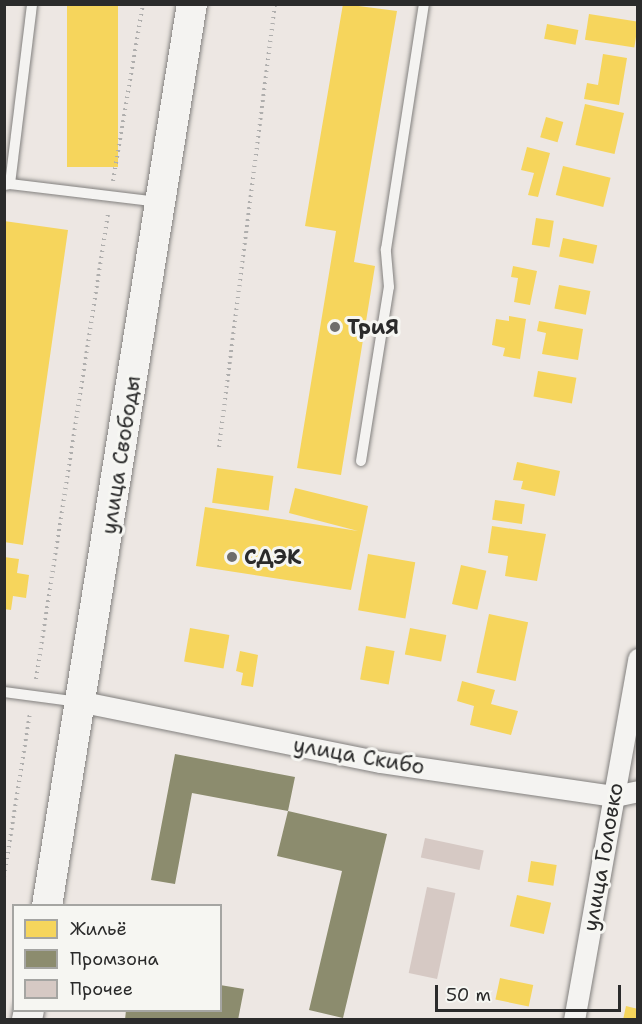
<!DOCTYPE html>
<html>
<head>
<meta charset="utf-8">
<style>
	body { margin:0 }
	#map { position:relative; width:642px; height:1024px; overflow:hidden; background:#ede7e3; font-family:"Shantell Sans",sans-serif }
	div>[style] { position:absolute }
	.homes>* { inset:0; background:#f6d55c; transform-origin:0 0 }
	.industry>* { inset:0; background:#8c8c6e }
	.building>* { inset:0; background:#d6c9c4; transform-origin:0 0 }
	.path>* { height:4px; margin-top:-2px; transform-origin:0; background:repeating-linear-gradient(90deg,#afaead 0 1.5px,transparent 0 6px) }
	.roads { filter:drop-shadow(0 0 2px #82807e) drop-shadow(0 0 2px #82807e) }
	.service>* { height:10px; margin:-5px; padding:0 5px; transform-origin:5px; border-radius:5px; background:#f4f3f1 }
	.minor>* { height:21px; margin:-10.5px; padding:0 10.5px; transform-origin:10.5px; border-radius:10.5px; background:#f4f3f1 }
	.secondary>* { height:30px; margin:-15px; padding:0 15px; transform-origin:15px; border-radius:15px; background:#f4f3f1 }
	.dots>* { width:16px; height:16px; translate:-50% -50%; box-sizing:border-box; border:3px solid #f6f6f2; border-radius:50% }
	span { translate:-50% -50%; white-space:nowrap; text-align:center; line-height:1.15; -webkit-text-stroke:6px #f6f6f2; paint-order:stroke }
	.poi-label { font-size:21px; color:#2b2b2b; font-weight:700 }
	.left { translate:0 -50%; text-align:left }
	.street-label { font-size:21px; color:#2b2b2b }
	.frame { position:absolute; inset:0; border:6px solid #2b2b2b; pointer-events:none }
	.legend { position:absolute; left:12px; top:904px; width:210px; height:108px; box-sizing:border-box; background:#f6f6f2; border:2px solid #a5a5a2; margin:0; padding:8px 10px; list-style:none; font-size:18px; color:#2b2b2b }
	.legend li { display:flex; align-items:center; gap:12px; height:30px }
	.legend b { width:30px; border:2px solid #a5a5a2 }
	.scale { position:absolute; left:435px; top:985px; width:186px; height:27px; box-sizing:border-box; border:3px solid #2b2b2b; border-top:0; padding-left:8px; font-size:18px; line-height:21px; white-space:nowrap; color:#2b2b2b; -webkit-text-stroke:4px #f6f6f2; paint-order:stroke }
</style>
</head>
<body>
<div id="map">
	<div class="homes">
		<i style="left:67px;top:4px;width:51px;height:163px"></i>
		<i style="clip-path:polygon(343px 4px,397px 11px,354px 262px,375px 266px,341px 475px,297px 468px,336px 231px,305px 226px)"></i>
		<i style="left:589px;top:14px;width:50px;height:26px;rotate:9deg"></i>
		<i style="left:547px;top:24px;width:32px;height:15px;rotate:11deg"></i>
		<i style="clip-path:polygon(603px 54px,627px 58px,619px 105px,584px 99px,587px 83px,598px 85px)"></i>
		<i style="left:585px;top:104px;width:40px;height:42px;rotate:13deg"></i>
		<i style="left:546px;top:117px;width:18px;height:21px;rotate:16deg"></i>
		<i style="clip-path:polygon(527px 147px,550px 153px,538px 197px,528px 195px,534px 173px,521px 170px)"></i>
		<i style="left:563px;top:166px;width:49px;height:30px;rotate:14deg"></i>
		<i style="left:536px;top:218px;width:18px;height:27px;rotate:9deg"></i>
		<i style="clip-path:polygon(4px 221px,68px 230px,23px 545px,4px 542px)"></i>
		<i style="left:563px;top:238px;width:35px;height:19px;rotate:12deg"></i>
		<i style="clip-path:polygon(513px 266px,537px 271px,530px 305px,514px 302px,518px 278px,511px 277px)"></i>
		<i style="left:559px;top:285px;width:32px;height:24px;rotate:11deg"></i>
		<i style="clip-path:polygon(509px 316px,526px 319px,520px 359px,503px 356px,505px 348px,492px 345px,496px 319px,509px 321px)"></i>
		<i style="clip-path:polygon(539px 321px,583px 329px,578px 360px,542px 354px,546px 333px,537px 331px)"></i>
		<i style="left:538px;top:371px;width:39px;height:26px;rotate:10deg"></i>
		<i style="clip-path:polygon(517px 462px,560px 471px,555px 496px,521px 489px,523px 481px,513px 480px)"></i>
		<i style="left:217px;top:468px;width:57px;height:35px;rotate:8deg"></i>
		<i style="clip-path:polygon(295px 488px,368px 506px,351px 590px,196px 566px,205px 507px,358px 531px,289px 513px)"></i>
		<i style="left:495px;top:500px;width:30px;height:20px;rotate:8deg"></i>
		<i style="clip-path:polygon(492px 526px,546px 534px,537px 581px,505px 576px,508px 556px,488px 553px)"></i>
		<i style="left:368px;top:554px;width:48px;height:57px;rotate:10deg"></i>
		<i style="clip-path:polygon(4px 557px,19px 559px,17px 573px,29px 575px,26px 598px,13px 596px,11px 610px,4px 609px)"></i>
		<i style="left:461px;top:565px;width:26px;height:40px;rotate:13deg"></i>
		<i style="left:489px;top:614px;width:40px;height:60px;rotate:12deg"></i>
		<i style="left:190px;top:628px;width:40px;height:34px;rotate:10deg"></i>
		<i style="left:410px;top:628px;width:37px;height:27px;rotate:11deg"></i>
		<i style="left:366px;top:646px;width:29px;height:34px;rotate:10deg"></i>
		<i style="clip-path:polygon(240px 651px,258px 655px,253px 687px,241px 685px,243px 673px,236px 671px)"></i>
		<i style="clip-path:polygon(462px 681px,495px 690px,491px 704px,518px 711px,511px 735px,470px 725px,474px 706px,457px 701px)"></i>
		<i style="left:531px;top:861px;width:26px;height:21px;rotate:9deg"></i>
		<i style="left:517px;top:895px;width:35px;height:32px;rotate:13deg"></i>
		<i style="left:500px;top:978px;width:34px;height:22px;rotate:12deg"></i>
		<i style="clip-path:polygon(626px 1006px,638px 1009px,638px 1020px,623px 1020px)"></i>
	</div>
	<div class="industry">
		<i style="clip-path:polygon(175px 754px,295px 777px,288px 811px,192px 793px,175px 884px,151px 880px)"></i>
		<i style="clip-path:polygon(288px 811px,387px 834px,343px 1018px,309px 1010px,342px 871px,277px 856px)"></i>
		<i style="clip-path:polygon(220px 985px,244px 989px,238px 1020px,125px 1020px,126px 1010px,220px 1010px)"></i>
	</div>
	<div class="building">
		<i style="left:425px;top:838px;width:60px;height:20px;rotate:12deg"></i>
		<i style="left:427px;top:887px;width:29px;height:88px;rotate:12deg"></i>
	</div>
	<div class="path">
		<i style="left:113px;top:181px;width:180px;rotate:-80.4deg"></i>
		<i style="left:219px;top:447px;width:447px;rotate:-82.8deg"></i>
		<i style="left:36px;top:679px;width:473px;rotate:-81.2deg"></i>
		<i style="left:4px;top:877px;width:166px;rotate:-81deg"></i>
	</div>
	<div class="roads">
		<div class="service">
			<i style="left:10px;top:184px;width:149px;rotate:6.9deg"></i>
			<i style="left:4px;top:185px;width:6px;rotate:-9deg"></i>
			<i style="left:10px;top:184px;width:181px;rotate:-83deg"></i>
			<i style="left:361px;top:461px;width:176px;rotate:-80.9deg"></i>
			<i style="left:389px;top:287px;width:38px;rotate:-95deg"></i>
			<i style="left:386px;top:249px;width:248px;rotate:-81.2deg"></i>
			<i style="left:4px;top:692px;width:76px;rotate:7.6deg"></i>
		</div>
		<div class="minor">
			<i style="left:83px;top:702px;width:304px;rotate:11.4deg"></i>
			<i style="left:381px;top:762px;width:236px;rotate:8.3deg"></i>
			<i style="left:615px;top:796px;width:24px;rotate:-12deg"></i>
			<i style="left:574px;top:1020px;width:367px;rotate:-79.9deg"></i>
		</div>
		<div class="secondary">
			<i style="left:47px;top:906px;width:914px;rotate:-80.87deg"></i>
			<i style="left:27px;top:1020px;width:10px;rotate:-79deg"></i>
		</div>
	</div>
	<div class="dots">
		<i style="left:335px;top:327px;background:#6f6d6b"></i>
		<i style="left:232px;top:557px;background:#6f6d6b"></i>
	</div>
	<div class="poi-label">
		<span class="left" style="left:347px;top:327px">ТриЯ</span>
		<span class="left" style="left:244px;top:557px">СДЭК</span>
	</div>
	<div class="street-label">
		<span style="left:121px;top:455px;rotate:-81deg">улица Свободы</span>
		<span style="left:359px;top:756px;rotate:10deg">улица Скибо</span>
		<span style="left:603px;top:857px;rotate:-80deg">улица Головко</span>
	</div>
	<div class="frame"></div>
	<ul class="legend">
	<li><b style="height:16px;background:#f6d55c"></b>Жильё</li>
	<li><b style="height:16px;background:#8c8c6e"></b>Промзона</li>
	<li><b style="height:16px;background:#d6c9c4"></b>Прочее</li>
	</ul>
	<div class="scale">50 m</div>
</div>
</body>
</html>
